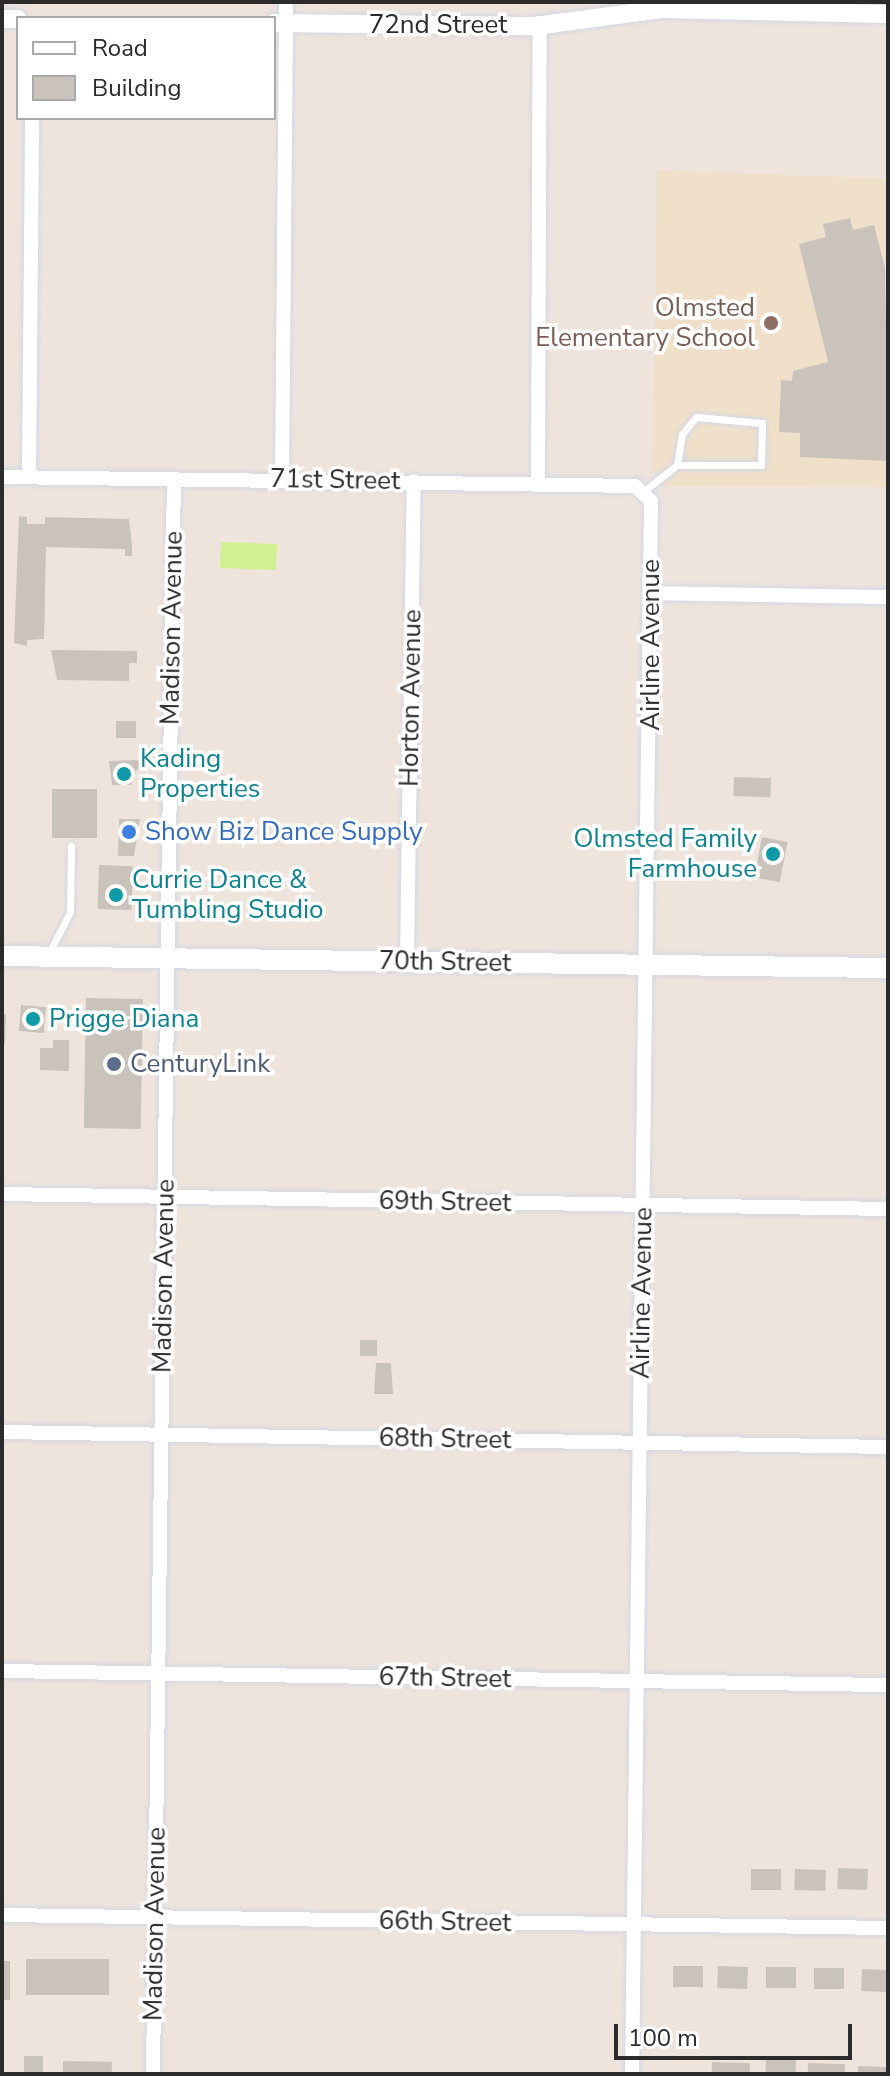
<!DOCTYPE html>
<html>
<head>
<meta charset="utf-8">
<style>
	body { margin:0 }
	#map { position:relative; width:890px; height:2076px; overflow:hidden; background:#eee4dc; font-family:"Nunito Sans",sans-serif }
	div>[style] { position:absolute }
	.education>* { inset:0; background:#f0e0ca }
	.pitch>* { inset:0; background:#d1f090; transform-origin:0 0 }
	.building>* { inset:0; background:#c9c3bb; transform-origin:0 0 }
	.roads { filter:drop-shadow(0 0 2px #d1d7e5) drop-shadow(0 0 2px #d1d7e5) }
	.service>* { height:7px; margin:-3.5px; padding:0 3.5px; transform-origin:3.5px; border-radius:3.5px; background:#fff }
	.minor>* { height:14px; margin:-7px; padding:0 7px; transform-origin:7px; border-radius:7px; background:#fff }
	.tertiary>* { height:18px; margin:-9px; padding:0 9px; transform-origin:9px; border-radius:9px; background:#fff }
	.secondary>* { height:20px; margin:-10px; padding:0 10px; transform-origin:10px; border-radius:10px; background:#fff }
	.dots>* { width:22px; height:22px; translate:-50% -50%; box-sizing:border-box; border:4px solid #fff; border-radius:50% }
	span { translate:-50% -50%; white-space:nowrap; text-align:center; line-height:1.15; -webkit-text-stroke:7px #fff; paint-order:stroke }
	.street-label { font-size:26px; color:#2b2b2b }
	.education-label { font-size:26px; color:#785e54 }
	.right { translate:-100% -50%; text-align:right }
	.culture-label { font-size:26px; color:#0d838f }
	.left { translate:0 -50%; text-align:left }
	.shop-label { font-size:26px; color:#366cbe }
	.service-label { font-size:26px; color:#4e5e75 }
	.frame { position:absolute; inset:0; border:4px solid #2b2b2b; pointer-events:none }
	.legend { position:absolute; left:16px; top:16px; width:260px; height:104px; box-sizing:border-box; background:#fff; border:2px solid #aaa; margin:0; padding:10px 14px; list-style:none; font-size:24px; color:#2b2b2b }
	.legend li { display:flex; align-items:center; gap:16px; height:40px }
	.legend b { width:40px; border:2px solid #aaa }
	.scale { position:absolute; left:614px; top:2024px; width:238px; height:36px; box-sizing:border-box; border:4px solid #2b2b2b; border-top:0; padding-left:10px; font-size:24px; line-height:28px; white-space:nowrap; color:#2b2b2b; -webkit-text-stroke:6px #fff; paint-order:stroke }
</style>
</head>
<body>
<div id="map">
	<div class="education">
		<i style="clip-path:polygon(657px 170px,888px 179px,888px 487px,664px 486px,653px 467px)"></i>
	</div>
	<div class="pitch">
		<i style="left:221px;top:542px;width:56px;height:26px;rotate:2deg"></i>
	</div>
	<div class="building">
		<i style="clip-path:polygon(850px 218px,853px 230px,874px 225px,885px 268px,888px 461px,800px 457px,800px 433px,779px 432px,781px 380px,792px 381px,793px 371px,828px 362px,799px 244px,826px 237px,823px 224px)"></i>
		<i style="clip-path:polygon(19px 516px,27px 517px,27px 524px,45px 524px,45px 517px,129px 519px,132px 545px,132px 556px,125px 556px,125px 549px,46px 547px,44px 639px,27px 640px,27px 646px,14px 643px)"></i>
		<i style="clip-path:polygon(51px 650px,137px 651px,137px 663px,129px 663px,129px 681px,57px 680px)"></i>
		<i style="left:116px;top:721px;width:20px;height:17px"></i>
		<i style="clip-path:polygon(136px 760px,142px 762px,142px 770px,136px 770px,131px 785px,112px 785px,109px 761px)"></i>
		<i style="left:734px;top:777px;width:37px;height:19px;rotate:2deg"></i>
		<i style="left:52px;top:789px;width:45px;height:49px"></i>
		<i style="clip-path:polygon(119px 819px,140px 819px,134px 856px,118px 856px)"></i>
		<i style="left:762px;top:837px;width:26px;height:41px;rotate:11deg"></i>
		<i style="left:99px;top:865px;width:34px;height:44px;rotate:2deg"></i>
		<i style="left:86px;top:998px;width:57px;height:130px;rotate:1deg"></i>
		<i style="left:21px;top:1005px;width:25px;height:26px;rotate:5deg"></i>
		<i style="clip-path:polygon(2px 1015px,6px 1015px,5px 1044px,2px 1044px)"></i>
		<i style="clip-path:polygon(53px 1040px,69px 1040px,69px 1071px,40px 1070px,40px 1048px,53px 1048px)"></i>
		<i style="left:360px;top:1340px;width:17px;height:16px"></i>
		<i style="clip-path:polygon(376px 1363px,391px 1363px,393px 1394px,374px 1394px)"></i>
		<i style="left:838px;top:1868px;width:30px;height:21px;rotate:2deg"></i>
		<i style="left:751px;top:1869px;width:30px;height:21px"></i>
		<i style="left:795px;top:1869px;width:31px;height:21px;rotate:2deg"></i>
		<i style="left:26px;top:1959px;width:83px;height:36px"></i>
		<i style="left:2px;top:1961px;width:8px;height:39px"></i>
		<i style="left:673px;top:1966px;width:30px;height:21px"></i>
		<i style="left:718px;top:1966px;width:30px;height:22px;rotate:2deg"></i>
		<i style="left:766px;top:1967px;width:30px;height:21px"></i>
		<i style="left:814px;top:1968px;width:30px;height:21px"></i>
		<i style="left:862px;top:1969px;width:26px;height:22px;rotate:2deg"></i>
		<i style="left:24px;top:2056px;width:19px;height:17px"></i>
		<i style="left:766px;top:2059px;width:30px;height:15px;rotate:2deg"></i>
		<i style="left:63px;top:2061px;width:49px;height:13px;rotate:1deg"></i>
		<i style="left:712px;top:2062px;width:38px;height:12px;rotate:2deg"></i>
		<i style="left:808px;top:2063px;width:37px;height:11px;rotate:2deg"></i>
		<i style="left:858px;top:2066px;width:30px;height:8px;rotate:2deg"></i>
	</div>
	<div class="roads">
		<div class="service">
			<i style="left:644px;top:491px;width:42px;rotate:-38.2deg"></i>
			<i style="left:677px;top:465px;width:84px"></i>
			<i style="left:761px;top:465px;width:42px;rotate:-88.6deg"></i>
			<i style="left:762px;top:423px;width:66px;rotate:-174.8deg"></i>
			<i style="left:696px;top:417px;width:22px;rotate:129deg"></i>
			<i style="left:682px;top:434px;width:31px;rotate:99deg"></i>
			<i style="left:48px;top:955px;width:48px;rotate:-62.9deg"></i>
			<i style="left:70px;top:912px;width:66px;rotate:-89.1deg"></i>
		</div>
		<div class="minor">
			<i style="left:2px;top:477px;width:633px;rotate:0.81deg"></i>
			<i style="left:635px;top:486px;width:22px;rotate:43deg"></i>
			<i style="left:651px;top:501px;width:1573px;rotate:90.69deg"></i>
			<i style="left:29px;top:477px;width:359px;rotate:-89.5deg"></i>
			<i style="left:282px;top:479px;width:477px;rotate:-89.5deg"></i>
			<i style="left:538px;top:484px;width:461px;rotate:-89.8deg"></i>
			<i style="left:651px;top:593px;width:237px;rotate:1deg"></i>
			<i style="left:407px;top:962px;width:481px;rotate:-89.2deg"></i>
			<i style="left:2px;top:1194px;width:886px;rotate:0.97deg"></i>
			<i style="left:2px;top:1432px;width:886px;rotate:0.97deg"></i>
			<i style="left:2px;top:1671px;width:886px;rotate:0.91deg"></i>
			<i style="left:2px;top:1915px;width:886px;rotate:0.84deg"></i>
			<i style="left:153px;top:2074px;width:1595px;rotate:-89.25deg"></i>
		</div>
		<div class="tertiary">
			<i style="left:2px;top:19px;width:16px"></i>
			<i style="left:274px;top:23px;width:261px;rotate:0.7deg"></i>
			<i style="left:535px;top:26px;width:129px;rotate:-7.6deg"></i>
			<i style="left:663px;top:9px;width:225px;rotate:1.3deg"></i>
		</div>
		<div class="secondary">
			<i style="left:2px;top:956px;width:886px;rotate:0.78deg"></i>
		</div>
	</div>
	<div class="dots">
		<i style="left:771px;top:323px;background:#8d6e63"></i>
		<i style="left:124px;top:774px;background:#0f9aa8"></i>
		<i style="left:129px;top:832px;background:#3f7fe0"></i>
		<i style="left:773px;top:854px;background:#0f9aa8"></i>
		<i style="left:116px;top:895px;background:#0f9aa8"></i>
		<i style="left:33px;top:1019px;background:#0f9aa8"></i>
		<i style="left:114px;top:1064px;background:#5c6f8a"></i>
	</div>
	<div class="street-label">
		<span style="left:438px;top:25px">72nd Street</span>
		<span style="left:335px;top:480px;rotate:1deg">71st Street</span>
		<span style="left:172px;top:628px;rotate:-89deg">Madison Avenue</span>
		<span style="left:651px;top:645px;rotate:-90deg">Airline Avenue</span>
		<span style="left:411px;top:698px;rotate:-89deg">Horton Avenue</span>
		<span style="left:445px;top:962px;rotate:1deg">70th Street</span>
		<span style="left:445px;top:1202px;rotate:1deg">69th Street</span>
		<span style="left:164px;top:1276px;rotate:-89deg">Madison Avenue</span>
		<span style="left:642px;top:1293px;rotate:-89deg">Airline Avenue</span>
		<span style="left:445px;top:1439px;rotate:1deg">68th Street</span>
		<span style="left:445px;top:1678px;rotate:1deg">67th Street</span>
		<span style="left:445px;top:1922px;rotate:1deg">66th Street</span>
		<span style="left:155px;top:1924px;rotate:-89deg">Madison Avenue</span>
	</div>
	<div class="education-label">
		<span class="right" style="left:755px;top:323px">Olmsted<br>Elementary School</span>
	</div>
	<div class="culture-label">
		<span class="left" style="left:140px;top:774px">Kading<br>Properties</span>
		<span class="right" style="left:757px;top:854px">Olmsted Family<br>Farmhouse</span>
		<span class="left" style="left:132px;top:895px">Currie Dance &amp;<br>Tumbling Studio</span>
		<span class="left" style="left:49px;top:1019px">Prigge Diana</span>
	</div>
	<div class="shop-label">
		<span class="left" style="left:145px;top:832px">Show Biz Dance Supply</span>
	</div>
	<div class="service-label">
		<span class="left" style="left:130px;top:1064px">CenturyLink</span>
	</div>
	<div class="frame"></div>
	<ul class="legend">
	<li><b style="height:10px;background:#fff"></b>Road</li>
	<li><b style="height:22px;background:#c9c3bb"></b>Building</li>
	</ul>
	<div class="scale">100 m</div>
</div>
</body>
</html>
